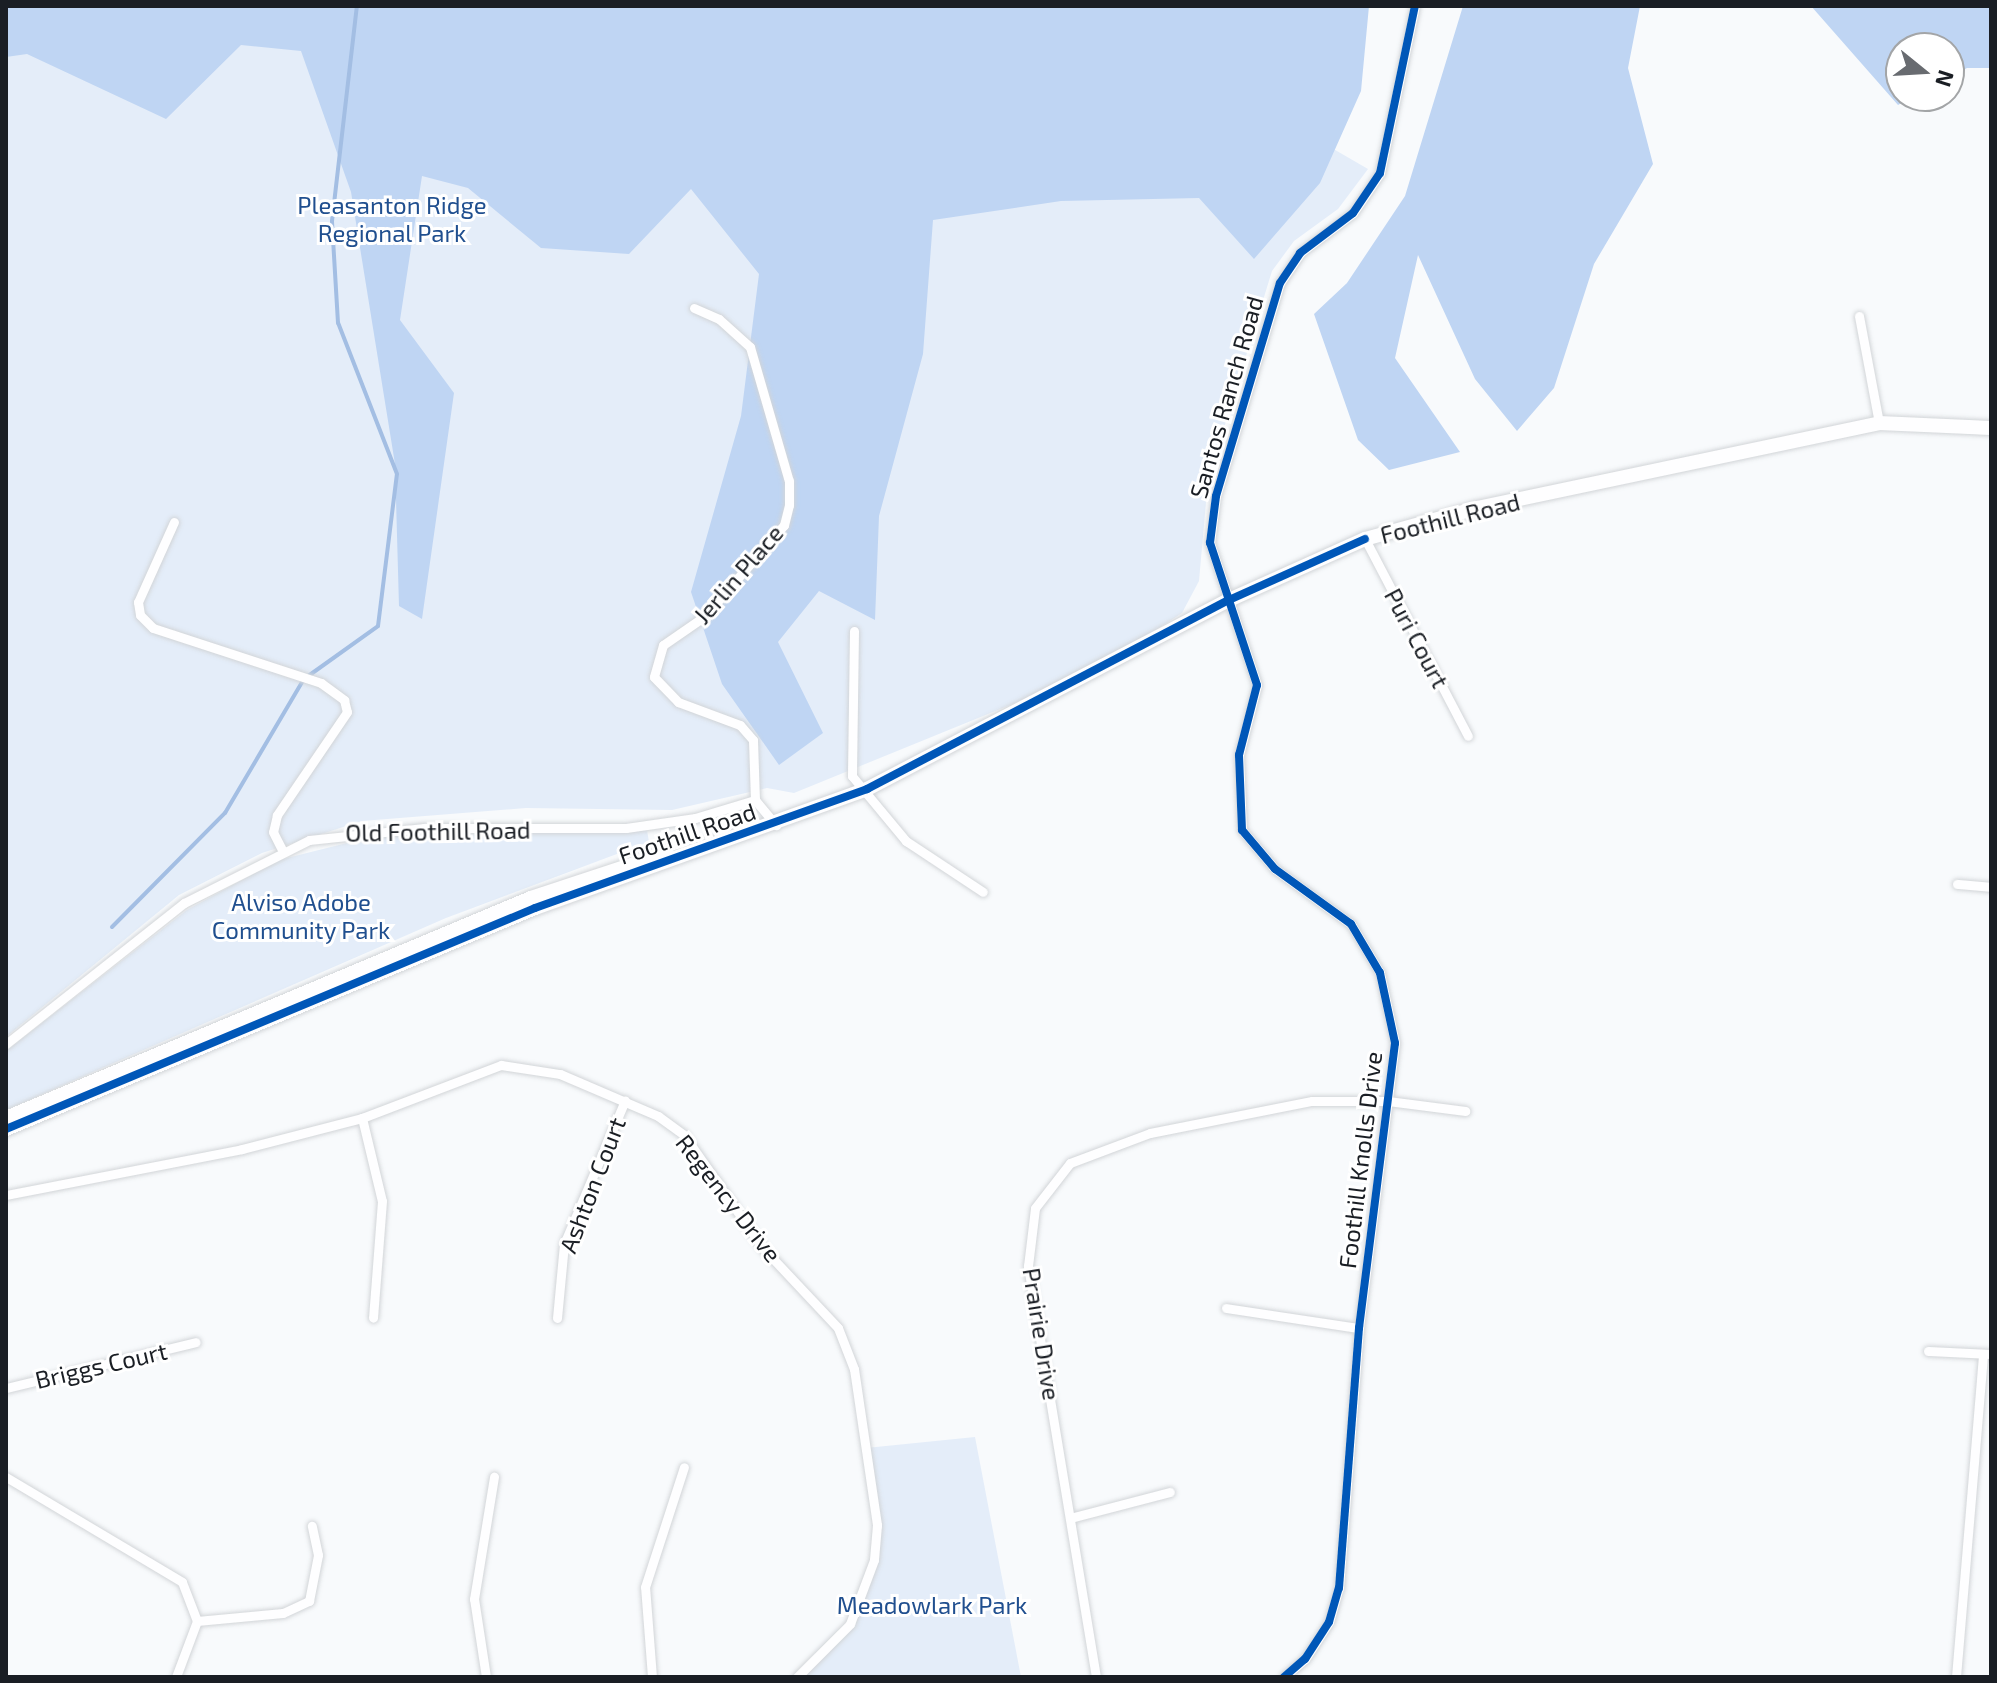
<!DOCTYPE html>
<html>
<head>
<meta charset="utf-8">
<style>
	body { margin:0 }
	#map { position:relative; width:1997px; height:1683px; overflow:hidden; background:#f8fafc; font-family:"Exo 2",sans-serif }
	div>[style] { position:absolute }
	.green>* { inset:0; background:#e4edf9 }
	.forest>* { inset:0; background:#bfd5f3 }
	.stream>* { height:4px; margin:-2px; padding:0 2px; transform-origin:2px; border-radius:2px; background:#a3bee3 }
	.roads { filter:drop-shadow(0 0 2px #d2d5d8) drop-shadow(0 0 2px #d2d5d8) }
	.minor>* { height:9px; margin:-4.5px; padding:0 4.5px; transform-origin:4.5px; border-radius:4.5px; background:#fefeff }
	.secondary>* { height:14px; margin:-7px; padding:0 7px; transform-origin:7px; border-radius:7px; background:#fefeff }
	.cycleway>* { height:8px; margin:-4px; padding:0 4px; transform-origin:4px; border-radius:4px; background:#0057b8 }
	span { translate:-50% -50%; white-space:nowrap; text-align:center; line-height:1.15; -webkit-text-stroke:6px #fff; paint-order:stroke }
	.park-label { font-size:24px; color:#204f8f }
	.street-label { font-size:24px; color:#1a1e24 }
	.frame { position:absolute; inset:0; border:8px solid #1a1e24; pointer-events:none }
	.north { position:absolute; left:1885px; top:32px; width:80px; height:80px; box-sizing:border-box; background:#fff; border:2px solid #a3a5a7; border-radius:50%; rotate:108deg; font-size:22px; font-weight:700; line-height:32px; text-align:center; color:#1a1e24 }
	.north::after { content:''; display:block; margin:auto; width:28px; height:36px; background:#686b70; clip-path:polygon(50% 0,100% 100%,50% 72%,0 100%) }
</style>
</head>
<body>
<div id="map">
	<div class="green">
		<i style="clip-path:polygon(6px 6px,1280px 118px,1368px 169px,1338px 209px,1294px 241px,1272px 271px,1208px 480px,1199px 581px,1182px 613px,1154px 631px,1042px 692px,794px 793px,767px 788px,672px 810px,526px 808px,362px 821px,262px 853px,179px 895px,6px 1037px)"></i>
		<i style="clip-path:polygon(647px 830px,649px 842px,446px 918px,6px 1110px,6px 1051px,187px 910px,279px 860px,371px 837px)"></i>
		<i style="clip-path:polygon(975px 1437px,1021px 1677px,800px 1677px,845px 1625px,869px 1569px,875px 1519px,866px 1448px)"></i>
	</div>
	<div class="forest">
		<i style="clip-path:polygon(6px 6px,1369px 6px,1361px 91px,1320px 183px,1254px 259px,1199px 198px,1061px 201px,933px 220px,923px 354px,879px 516px,875px 620px,819px 591px,778px 642px,823px 733px,779px 765px,722px 684px,691px 592px,741px 416px,759px 274px,691px 189px,629px 254px,541px 248px,468px 188px,422px 176px,400px 320px,454px 393px,422px 619px,399px 606px,395px 464px,351px 192px,301px 51px,241px 45px,166px 119px,27px 54px,6px 57px)"></i>
		<i style="clip-path:polygon(1463px 6px,1640px 6px,1628px 68px,1653px 164px,1594px 264px,1554px 388px,1517px 431px,1475px 379px,1418px 255px,1395px 358px,1460px 452px,1389px 470px,1358px 440px,1314px 314px,1347px 283px,1405px 196px)"></i>
		<i style="clip-path:polygon(1811px 6px,1991px 6px,1991px 68px,1967px 68px,1949px 77px,1949px 48px,1901px 48px,1901px 96px,1914px 96px,1898px 105px)"></i>
	</div>
	<div class="stream">
		<i style="left:112px;top:927px;width:161px;rotate:-45.3deg"></i>
		<i style="left:225px;top:813px;width:156px;rotate:-59.5deg"></i>
		<i style="left:304px;top:679px;width:91px;rotate:-35.6deg"></i>
		<i style="left:378px;top:626px;width:153px;rotate:-82.9deg"></i>
		<i style="left:397px;top:474px;width:162px;rotate:-111.3deg"></i>
		<i style="left:338px;top:323px;width:102px;rotate:-93.4deg"></i>
		<i style="left:332px;top:221px;width:216px;rotate:-83.4deg"></i>
	</div>
	<div class="roads">
		<div class="minor">
			<i style="left:694px;top:308px;width:27px;rotate:24deg"></i>
			<i style="left:719px;top:319px;width:42px;rotate:42.1deg"></i>
			<i style="left:750px;top:347px;width:140px;rotate:73.8deg"></i>
			<i style="left:789px;top:481px;width:24px;rotate:90deg"></i>
			<i style="left:789px;top:505px;width:21px;rotate:104deg"></i>
			<i style="left:784px;top:525px;width:121px;rotate:131deg"></i>
			<i style="left:705px;top:616px;width:51px;rotate:145.4deg"></i>
			<i style="left:663px;top:645px;width:33px;rotate:106deg"></i>
			<i style="left:654px;top:677px;width:35px;rotate:46deg"></i>
			<i style="left:678px;top:702px;width:66px;rotate:20.4deg"></i>
			<i style="left:740px;top:725px;width:20px;rotate:49deg"></i>
			<i style="left:753px;top:740px;width:60px;rotate:88.1deg"></i>
			<i style="left:1859px;top:316px;width:109px;rotate:79.4deg"></i>
			<i style="left:174px;top:522px;width:88px;rotate:114.2deg"></i>
			<i style="left:138px;top:602px;width:13px;rotate:81deg"></i>
			<i style="left:140px;top:615px;width:18px;rotate:45deg"></i>
			<i style="left:153px;top:628px;width:177px;rotate:18.1deg"></i>
			<i style="left:321px;top:683px;width:29px;rotate:36deg"></i>
			<i style="left:344px;top:700px;width:12px;rotate:76deg"></i>
			<i style="left:347px;top:712px;width:125px;rotate:124.2deg"></i>
			<i style="left:277px;top:815px;width:17px;rotate:103deg"></i>
			<i style="left:273px;top:832px;width:22px;rotate:63deg"></i>
			<i style="left:1365px;top:539px;width:222px;rotate:62.4deg"></i>
			<i style="left:854px;top:631px;width:145px;rotate:90.8deg"></i>
			<i style="left:852px;top:776px;width:85px;rotate:50.3deg"></i>
			<i style="left:906px;top:841px;width:92px;rotate:33.5deg"></i>
			<i style="left:755px;top:800px;width:33px;rotate:50deg"></i>
			<i style="left:1957px;top:884px;width:34px;rotate:5deg"></i>
			<i style="left:6px;top:1044px;width:227px;rotate:-38.4deg"></i>
			<i style="left:184px;top:903px;width:140px;rotate:-26.7deg"></i>
			<i style="left:309px;top:840px;width:116px;rotate:-6deg"></i>
			<i style="left:424px;top:828px;width:202px"></i>
			<i style="left:626px;top:828px;width:70px;rotate:-8.2deg"></i>
			<i style="left:695px;top:818px;width:63px;rotate:-16.7deg"></i>
			<i style="left:362px;top:1118px;width:85px;rotate:76.5deg"></i>
			<i style="left:382px;top:1201px;width:117px;rotate:94.4deg"></i>
			<i style="left:6px;top:1195px;width:240px;rotate:-11deg"></i>
			<i style="left:242px;top:1149px;width:124px;rotate:-14.5deg"></i>
			<i style="left:362px;top:1118px;width:149px;rotate:-20.9deg"></i>
			<i style="left:501px;top:1065px;width:60px;rotate:8.7deg"></i>
			<i style="left:560px;top:1074px;width:107px;rotate:23.2deg"></i>
			<i style="left:658px;top:1116px;width:32px;rotate:36deg"></i>
			<i style="left:684px;top:1135px;width:136px;rotate:55.1deg"></i>
			<i style="left:762px;top:1247px;width:111px;rotate:46.8deg"></i>
			<i style="left:838px;top:1328px;width:44px;rotate:68.7deg"></i>
			<i style="left:854px;top:1369px;width:158px;rotate:81.6deg"></i>
			<i style="left:877px;top:1525px;width:35px;rotate:95deg"></i>
			<i style="left:874px;top:1560px;width:68px;rotate:110.6deg"></i>
			<i style="left:850px;top:1624px;width:75px;rotate:135deg"></i>
			<i style="left:1226px;top:1308px;width:134px;rotate:8.6deg"></i>
			<i style="left:557px;top:1318px;width:74px;rotate:-84.6deg"></i>
			<i style="left:564px;top:1244px;width:156px;rotate:-67deg"></i>
			<i style="left:1928px;top:1351px;width:63px;rotate:2.7deg"></i>
			<i style="left:6px;top:1388px;width:195px;rotate:-13.6deg"></i>
			<i style="left:6px;top:1477px;width:205px;rotate:30.8deg"></i>
			<i style="left:182px;top:1582px;width:42px;rotate:69deg"></i>
			<i style="left:197px;top:1621px;width:60px;rotate:110.6deg"></i>
			<i style="left:1074px;top:1517px;width:99px;rotate:-14.6deg"></i>
			<i style="left:197px;top:1621px;width:86px;rotate:-5.3deg"></i>
			<i style="left:283px;top:1613px;width:29px;rotate:-25deg"></i>
			<i style="left:309px;top:1601px;width:47px;rotate:-78.9deg"></i>
			<i style="left:318px;top:1555px;width:30px;rotate:-102deg"></i>
			<i style="left:486px;top:1677px;width:79px;rotate:-98.7deg"></i>
			<i style="left:474px;top:1599px;width:124px;rotate:-80.7deg"></i>
			<i style="left:652px;top:1677px;width:90px;rotate:-94.4deg"></i>
			<i style="left:645px;top:1587px;width:126px;rotate:-72deg"></i>
			<i style="left:1096px;top:1677px;width:417px;rotate:-99.4deg"></i>
			<i style="left:1028px;top:1266px;width:58px;rotate:-83.1deg"></i>
			<i style="left:1035px;top:1208px;width:57px;rotate:-52.1deg"></i>
			<i style="left:1070px;top:1163px;width:85px;rotate:-20.6deg"></i>
			<i style="left:1150px;top:1133px;width:165px;rotate:-11.2deg"></i>
			<i style="left:1312px;top:1101px;width:76px"></i>
			<i style="left:1388px;top:1101px;width:78px;rotate:7.4deg"></i>
			<i style="left:1284px;top:1677px;width:28px;rotate:-41deg"></i>
			<i style="left:1305px;top:1659px;width:44px;rotate:-57deg"></i>
			<i style="left:1329px;top:1622px;width:35px;rotate:-74deg"></i>
			<i style="left:1339px;top:1588px;width:261px;rotate:-85.6deg"></i>
			<i style="left:1359px;top:1328px;width:287px;rotate:-82.8deg"></i>
			<i style="left:1395px;top:1043px;width:72px;rotate:-102.1deg"></i>
			<i style="left:1380px;top:973px;width:57px;rotate:-120.6deg"></i>
			<i style="left:1351px;top:924px;width:94px;rotate:-144.1deg"></i>
			<i style="left:1275px;top:869px;width:51px;rotate:-130.2deg"></i>
			<i style="left:1242px;top:830px;width:75px;rotate:-92.3deg"></i>
			<i style="left:1239px;top:755px;width:72px;rotate:-75.6deg"></i>
			<i style="left:1257px;top:685px;width:150px;rotate:-108.3deg"></i>
			<i style="left:1210px;top:543px;width:47px;rotate:-82.7deg"></i>
			<i style="left:1216px;top:496px;width:222px;rotate:-73.3deg"></i>
			<i style="left:1280px;top:283px;width:36px;rotate:-56deg"></i>
			<i style="left:1300px;top:253px;width:66px;rotate:-37deg"></i>
			<i style="left:1353px;top:213px;width:48px;rotate:-56deg"></i>
			<i style="left:1380px;top:173px;width:171px;rotate:-78.2deg"></i>
			<i style="left:1956px;top:1677px;width:324px;rotate:-85.2deg"></i>
		</div>
		<div class="secondary">
			<i style="left:6px;top:1118px;width:569px;rotate:-22.74deg"></i>
			<i style="left:531px;top:898px;width:143px;rotate:-18.3deg"></i>
			<i style="left:6px;top:1129px;width:573px;rotate:-22.67deg"></i>
			<i style="left:535px;top:908px;width:353px;rotate:-19.7deg"></i>
			<i style="left:867px;top:789px;width:408px;rotate:-27.6deg"></i>
			<i style="left:1229px;top:600px;width:149px;rotate:-24.2deg"></i>
			<i style="left:1365px;top:539px;width:116px;rotate:-15.5deg"></i>
			<i style="left:1477px;top:508px;width:411px;rotate:-11.9deg"></i>
			<i style="left:1879px;top:423px;width:112px;rotate:2.6deg"></i>
		</div>
	</div>
	<div class="cycleway">
		<i style="left:6px;top:1129px;width:573px;rotate:-22.67deg"></i>
		<i style="left:535px;top:908px;width:353px;rotate:-19.7deg"></i>
		<i style="left:867px;top:789px;width:408px;rotate:-27.6deg"></i>
		<i style="left:1229px;top:600px;width:149px;rotate:-24.2deg"></i>
		<i style="left:1284px;top:1677px;width:28px;rotate:-41deg"></i>
		<i style="left:1305px;top:1659px;width:44px;rotate:-57deg"></i>
		<i style="left:1329px;top:1622px;width:35px;rotate:-74deg"></i>
		<i style="left:1339px;top:1588px;width:261px;rotate:-85.6deg"></i>
		<i style="left:1359px;top:1328px;width:287px;rotate:-82.8deg"></i>
		<i style="left:1395px;top:1043px;width:72px;rotate:-102.1deg"></i>
		<i style="left:1380px;top:973px;width:57px;rotate:-120.6deg"></i>
		<i style="left:1351px;top:924px;width:94px;rotate:-144.1deg"></i>
		<i style="left:1275px;top:869px;width:51px;rotate:-130.2deg"></i>
		<i style="left:1242px;top:830px;width:75px;rotate:-92.3deg"></i>
		<i style="left:1239px;top:755px;width:72px;rotate:-75.6deg"></i>
		<i style="left:1257px;top:685px;width:150px;rotate:-108.3deg"></i>
		<i style="left:1210px;top:543px;width:47px;rotate:-82.7deg"></i>
		<i style="left:1216px;top:496px;width:222px;rotate:-73.3deg"></i>
		<i style="left:1280px;top:283px;width:36px;rotate:-56deg"></i>
		<i style="left:1300px;top:253px;width:66px;rotate:-37deg"></i>
		<i style="left:1353px;top:213px;width:48px;rotate:-56deg"></i>
		<i style="left:1380px;top:173px;width:171px;rotate:-78.2deg"></i>
	</div>
	<div class="park-label">
		<span style="left:392px;top:219px">Pleasanton Ridge<br>Regional Park</span>
		<span style="left:301px;top:916px">Alviso Adobe<br>Community Park</span>
		<span style="left:932px;top:1605px">Meadowlark Park</span>
	</div>
	<div class="street-label">
		<span style="left:1226px;top:397px;rotate:-74deg">Santos Ranch Road</span>
		<span style="left:1450px;top:518px;rotate:-14deg">Foothill Road</span>
		<span style="left:738px;top:574px;rotate:-49deg">Jerlin Place</span>
		<span style="left:1417px;top:638px;rotate:62deg">Puri Court</span>
		<span style="left:438px;top:831px;rotate:-1deg">Old Foothill Road</span>
		<span style="left:687px;top:833px;rotate:-19deg">Foothill Road</span>
		<span style="left:1360px;top:1160px;rotate:-83deg">Foothill Knolls Drive</span>
		<span style="left:592px;top:1185px;rotate:-69deg">Ashton Court</span>
		<span style="left:729px;top:1198px;rotate:52deg">Regency Drive</span>
		<span style="left:1042px;top:1334px;rotate:81deg">Prairie Drive</span>
		<span style="left:101px;top:1365px;rotate:-13deg">Briggs Court</span>
	</div>
	<div class="frame"></div>
	<div class="north">N</div>
</div>
</body>
</html>
